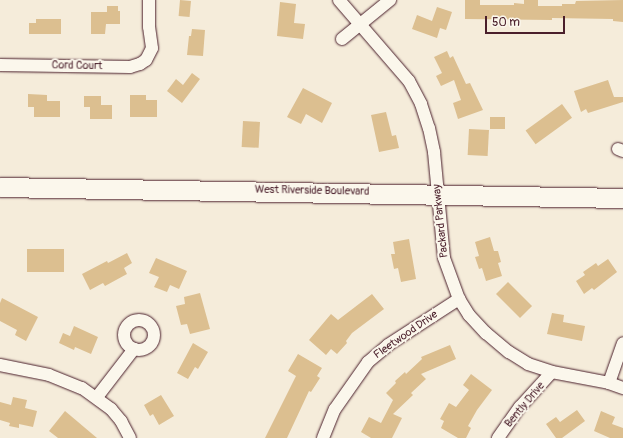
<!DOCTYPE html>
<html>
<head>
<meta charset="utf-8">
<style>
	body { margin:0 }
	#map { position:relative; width:623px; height:438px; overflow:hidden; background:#f5ecda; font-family:Pangolin,sans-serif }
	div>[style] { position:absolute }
	.building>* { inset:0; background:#dcbf90; transform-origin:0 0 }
	.roads { filter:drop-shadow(0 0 1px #4a1f2b) drop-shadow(0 0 1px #4a1f2b) }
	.street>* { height:12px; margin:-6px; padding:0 6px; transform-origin:6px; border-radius:6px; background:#fbf7ec }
	.street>.ring { margin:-6px; padding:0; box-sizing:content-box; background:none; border:12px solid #fbf7ec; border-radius:50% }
	.primary>* { height:19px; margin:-9.5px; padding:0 9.5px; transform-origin:9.5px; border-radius:9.5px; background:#fbf7ec }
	span { translate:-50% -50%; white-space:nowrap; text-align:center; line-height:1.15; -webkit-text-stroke:4px #fbf7ec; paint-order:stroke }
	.street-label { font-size:11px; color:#4a1f2b }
	.scale { position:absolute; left:485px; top:16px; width:80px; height:18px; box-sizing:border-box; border:2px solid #4a1f2b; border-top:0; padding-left:5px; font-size:12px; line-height:14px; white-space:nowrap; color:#4a1f2b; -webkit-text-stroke:3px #fbf7ec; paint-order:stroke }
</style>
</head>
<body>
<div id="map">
	<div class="building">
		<i style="left:180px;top:0;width:11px;height:16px;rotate:5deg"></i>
		<i style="clip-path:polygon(465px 0,480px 0,480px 5px,514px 5px,514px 3px,524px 4px,524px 0,538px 0,538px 6px,562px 6px,562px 4px,575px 4px,576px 1px,623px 0,623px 22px,613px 21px,613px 19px,552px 18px,552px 20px,465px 19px)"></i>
		<i style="clip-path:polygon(280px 2px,296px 4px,294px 23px,305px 24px,303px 39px,277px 36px)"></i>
		<i style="clip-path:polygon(107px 6px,118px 6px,118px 11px,120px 11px,120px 24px,106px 24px,105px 34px,91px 34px,91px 12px,107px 12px)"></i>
		<i style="clip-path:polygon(437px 7px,452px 12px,446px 30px,440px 28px,437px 38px,412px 29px,417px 15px,432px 21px)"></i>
		<i style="clip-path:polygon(36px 19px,61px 19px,61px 34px,29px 34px,29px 23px,36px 23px)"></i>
		<i style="clip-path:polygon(192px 29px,205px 30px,203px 56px,187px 55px,189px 36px,191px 36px)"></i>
		<i style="clip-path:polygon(447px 51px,450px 58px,453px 56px,466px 84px,470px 83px,483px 110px,458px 119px,453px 103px,461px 100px,454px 80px,441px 86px,436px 76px,442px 73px,434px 57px)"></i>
		<i style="clip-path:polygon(192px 73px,200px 79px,182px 103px,167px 91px,176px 79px,183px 85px)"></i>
		<i style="clip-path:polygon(608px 80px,614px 97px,623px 97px,623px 102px,588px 113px,586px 109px,581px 112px,574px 91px)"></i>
		<i style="clip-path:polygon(303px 88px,332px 103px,322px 123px,306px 114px,301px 124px,287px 117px)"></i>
		<i style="clip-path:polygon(28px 94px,47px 95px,47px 101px,60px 101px,60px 117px,34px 117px,34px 107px,28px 107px)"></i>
		<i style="clip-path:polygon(130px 95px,146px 95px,146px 100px,157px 100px,157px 117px,130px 117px)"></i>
		<i style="clip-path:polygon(84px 96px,101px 96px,101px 105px,112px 105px,112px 119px,90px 119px,90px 107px,84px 107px)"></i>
		<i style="left:562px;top:104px;width:17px;height:45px;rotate:54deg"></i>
		<i style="clip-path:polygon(386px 112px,392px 136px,396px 135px,399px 148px,379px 152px,371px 115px)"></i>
		<i style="left:490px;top:117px;width:15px;height:12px"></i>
		<i style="left:243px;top:121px;width:17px;height:26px;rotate:3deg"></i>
		<i style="left:469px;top:129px;width:20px;height:26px;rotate:3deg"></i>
		<i style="clip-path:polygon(490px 237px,494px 251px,498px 251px,501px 262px,498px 263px,502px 276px,486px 281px,482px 268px,479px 269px,475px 257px,479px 256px,475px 242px)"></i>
		<i style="clip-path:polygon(409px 239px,416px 279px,401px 282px,398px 268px,394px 269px,391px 254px,395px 254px,393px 242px)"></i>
		<i style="left:27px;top:249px;width:37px;height:23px"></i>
		<i style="clip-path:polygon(127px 253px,132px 263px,124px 268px,127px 274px,105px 286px,103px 283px,90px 290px,82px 274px,107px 261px,108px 263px)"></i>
		<i style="clip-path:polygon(156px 258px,187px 271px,179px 289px,170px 285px,167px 292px,154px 287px,159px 277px,149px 273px)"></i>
		<i style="clip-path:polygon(608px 259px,617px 272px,594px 290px,592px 288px,584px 294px,576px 281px,585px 275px,583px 272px,596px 263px,598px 266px)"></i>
		<i style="left:508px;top:282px;width:34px;height:17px;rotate:45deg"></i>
		<i style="clip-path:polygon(200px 293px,210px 329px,190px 334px,187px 324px,181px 325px,176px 306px,185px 304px,184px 297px)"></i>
		<i style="clip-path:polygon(372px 294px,384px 309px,352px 333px,346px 341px,347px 343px,337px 354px,331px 349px,326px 355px,309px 340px,331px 314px,338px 320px)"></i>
		<i style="clip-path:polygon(2px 298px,38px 317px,26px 341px,15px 335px,17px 330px,0 321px,0 303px)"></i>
		<i style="clip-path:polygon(552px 313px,564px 315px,563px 322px,585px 326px,582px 341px,547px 334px)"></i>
		<i style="clip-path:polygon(74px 326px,98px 337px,91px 354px,75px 347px,74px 350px,59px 343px,63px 333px,70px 336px)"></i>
		<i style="clip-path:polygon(193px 343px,208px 352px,198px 369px,195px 367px,188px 379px,177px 373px)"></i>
		<i style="clip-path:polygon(450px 345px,456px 359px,421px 374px,426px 379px,411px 393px,413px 395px,393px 414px,402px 418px,392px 438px,371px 438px,361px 432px,369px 417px,381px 423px,393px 400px,386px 393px,396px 383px,395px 381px,405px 372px,406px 374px,422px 359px,421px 357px)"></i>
		<i style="clip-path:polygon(298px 354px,322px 368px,317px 376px,320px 378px,311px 392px,309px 391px,287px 438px,265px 438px,296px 376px,288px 371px)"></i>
		<i style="clip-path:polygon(471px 374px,492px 390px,477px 410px,468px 426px,471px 428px,466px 438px,458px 438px,441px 428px,444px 421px,440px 419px,449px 403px,456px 407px,469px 390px,463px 385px)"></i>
		<i style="clip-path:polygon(161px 395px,174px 416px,159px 425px,153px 414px,150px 416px,144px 405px)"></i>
		<i style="clip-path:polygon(13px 397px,27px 400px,25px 408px,37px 411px,33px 427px,19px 424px,19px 428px,9px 426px,10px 423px,0 420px,0 402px,11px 405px)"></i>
		<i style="clip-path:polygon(577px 410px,585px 421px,562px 438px,556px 438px,546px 424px,556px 417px,560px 422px)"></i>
		<i style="clip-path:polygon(65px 411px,97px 438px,58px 438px,49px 431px)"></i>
		<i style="clip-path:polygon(601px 411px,615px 417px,612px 424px,623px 428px,623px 438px,610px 438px,594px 431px)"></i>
	</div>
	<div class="roads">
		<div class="street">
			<i style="left:339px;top:0;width:107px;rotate:49.2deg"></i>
			<i style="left:409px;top:81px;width:26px;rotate:62deg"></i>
			<i style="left:421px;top:104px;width:25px;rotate:72deg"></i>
			<i style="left:429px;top:128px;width:25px;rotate:78deg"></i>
			<i style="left:434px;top:152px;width:106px;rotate:84.6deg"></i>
			<i style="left:444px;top:258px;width:44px;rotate:69.9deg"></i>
			<i style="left:459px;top:299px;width:19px;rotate:58deg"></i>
			<i style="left:469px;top:315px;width:25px;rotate:47deg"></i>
			<i style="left:486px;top:333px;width:30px;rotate:40deg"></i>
			<i style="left:509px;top:352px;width:22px;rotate:32deg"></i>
			<i style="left:528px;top:364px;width:25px;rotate:18deg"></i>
			<i style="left:552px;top:372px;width:58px;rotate:10.9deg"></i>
			<i style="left:609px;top:383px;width:15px;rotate:20deg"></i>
			<i style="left:342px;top:39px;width:62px;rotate:-39.1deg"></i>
			<i style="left:0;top:65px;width:130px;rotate:0.9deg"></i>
			<i style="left:130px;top:67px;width:10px;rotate:-17deg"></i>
			<i style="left:140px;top:64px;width:7px;rotate:-34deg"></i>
			<i style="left:146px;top:60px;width:13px;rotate:-63deg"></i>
			<i style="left:152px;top:48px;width:21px;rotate:-98deg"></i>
			<i style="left:149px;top:27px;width:27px;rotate:-90deg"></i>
			<i style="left:618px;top:149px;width:5px;rotate:22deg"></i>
			<i class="ring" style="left:124px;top:320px;width:18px;height:18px"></i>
			<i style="left:0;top:365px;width:50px;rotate:11.5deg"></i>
			<i style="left:49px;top:375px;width:35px;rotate:22deg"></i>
			<i style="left:82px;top:388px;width:36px;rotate:36deg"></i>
			<i style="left:111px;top:409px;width:16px;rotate:50deg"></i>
			<i style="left:121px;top:421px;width:19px;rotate:62deg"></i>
			<i style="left:609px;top:383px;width:42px;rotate:-70.7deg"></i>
			<i style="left:97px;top:397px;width:61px;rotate:-52.4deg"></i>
			<i style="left:323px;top:438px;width:31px;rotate:-68deg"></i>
			<i style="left:335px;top:409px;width:57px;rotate:-54.9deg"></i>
			<i style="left:368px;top:362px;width:26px;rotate:-40deg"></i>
			<i style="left:388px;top:345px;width:85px;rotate:-32.9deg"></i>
			<i style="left:498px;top:438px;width:38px;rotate:-55deg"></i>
			<i style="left:520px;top:407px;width:47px;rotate:-47.6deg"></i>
		</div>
		<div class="primary">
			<i style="left:0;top:187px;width:623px;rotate:1.01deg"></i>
		</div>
	</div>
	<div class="street-label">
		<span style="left:77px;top:66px;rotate:1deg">Cord Court</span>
		<span style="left:312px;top:191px;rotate:1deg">West Riverside Boulevard</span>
		<span style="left:441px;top:221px;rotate:-96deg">Packard Parkway</span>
		<span style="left:406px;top:335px;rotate:-35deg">Fleetwood Drive</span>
		<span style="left:525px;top:405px;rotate:-50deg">Bently Drive</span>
	</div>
	<div class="scale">50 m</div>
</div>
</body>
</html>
